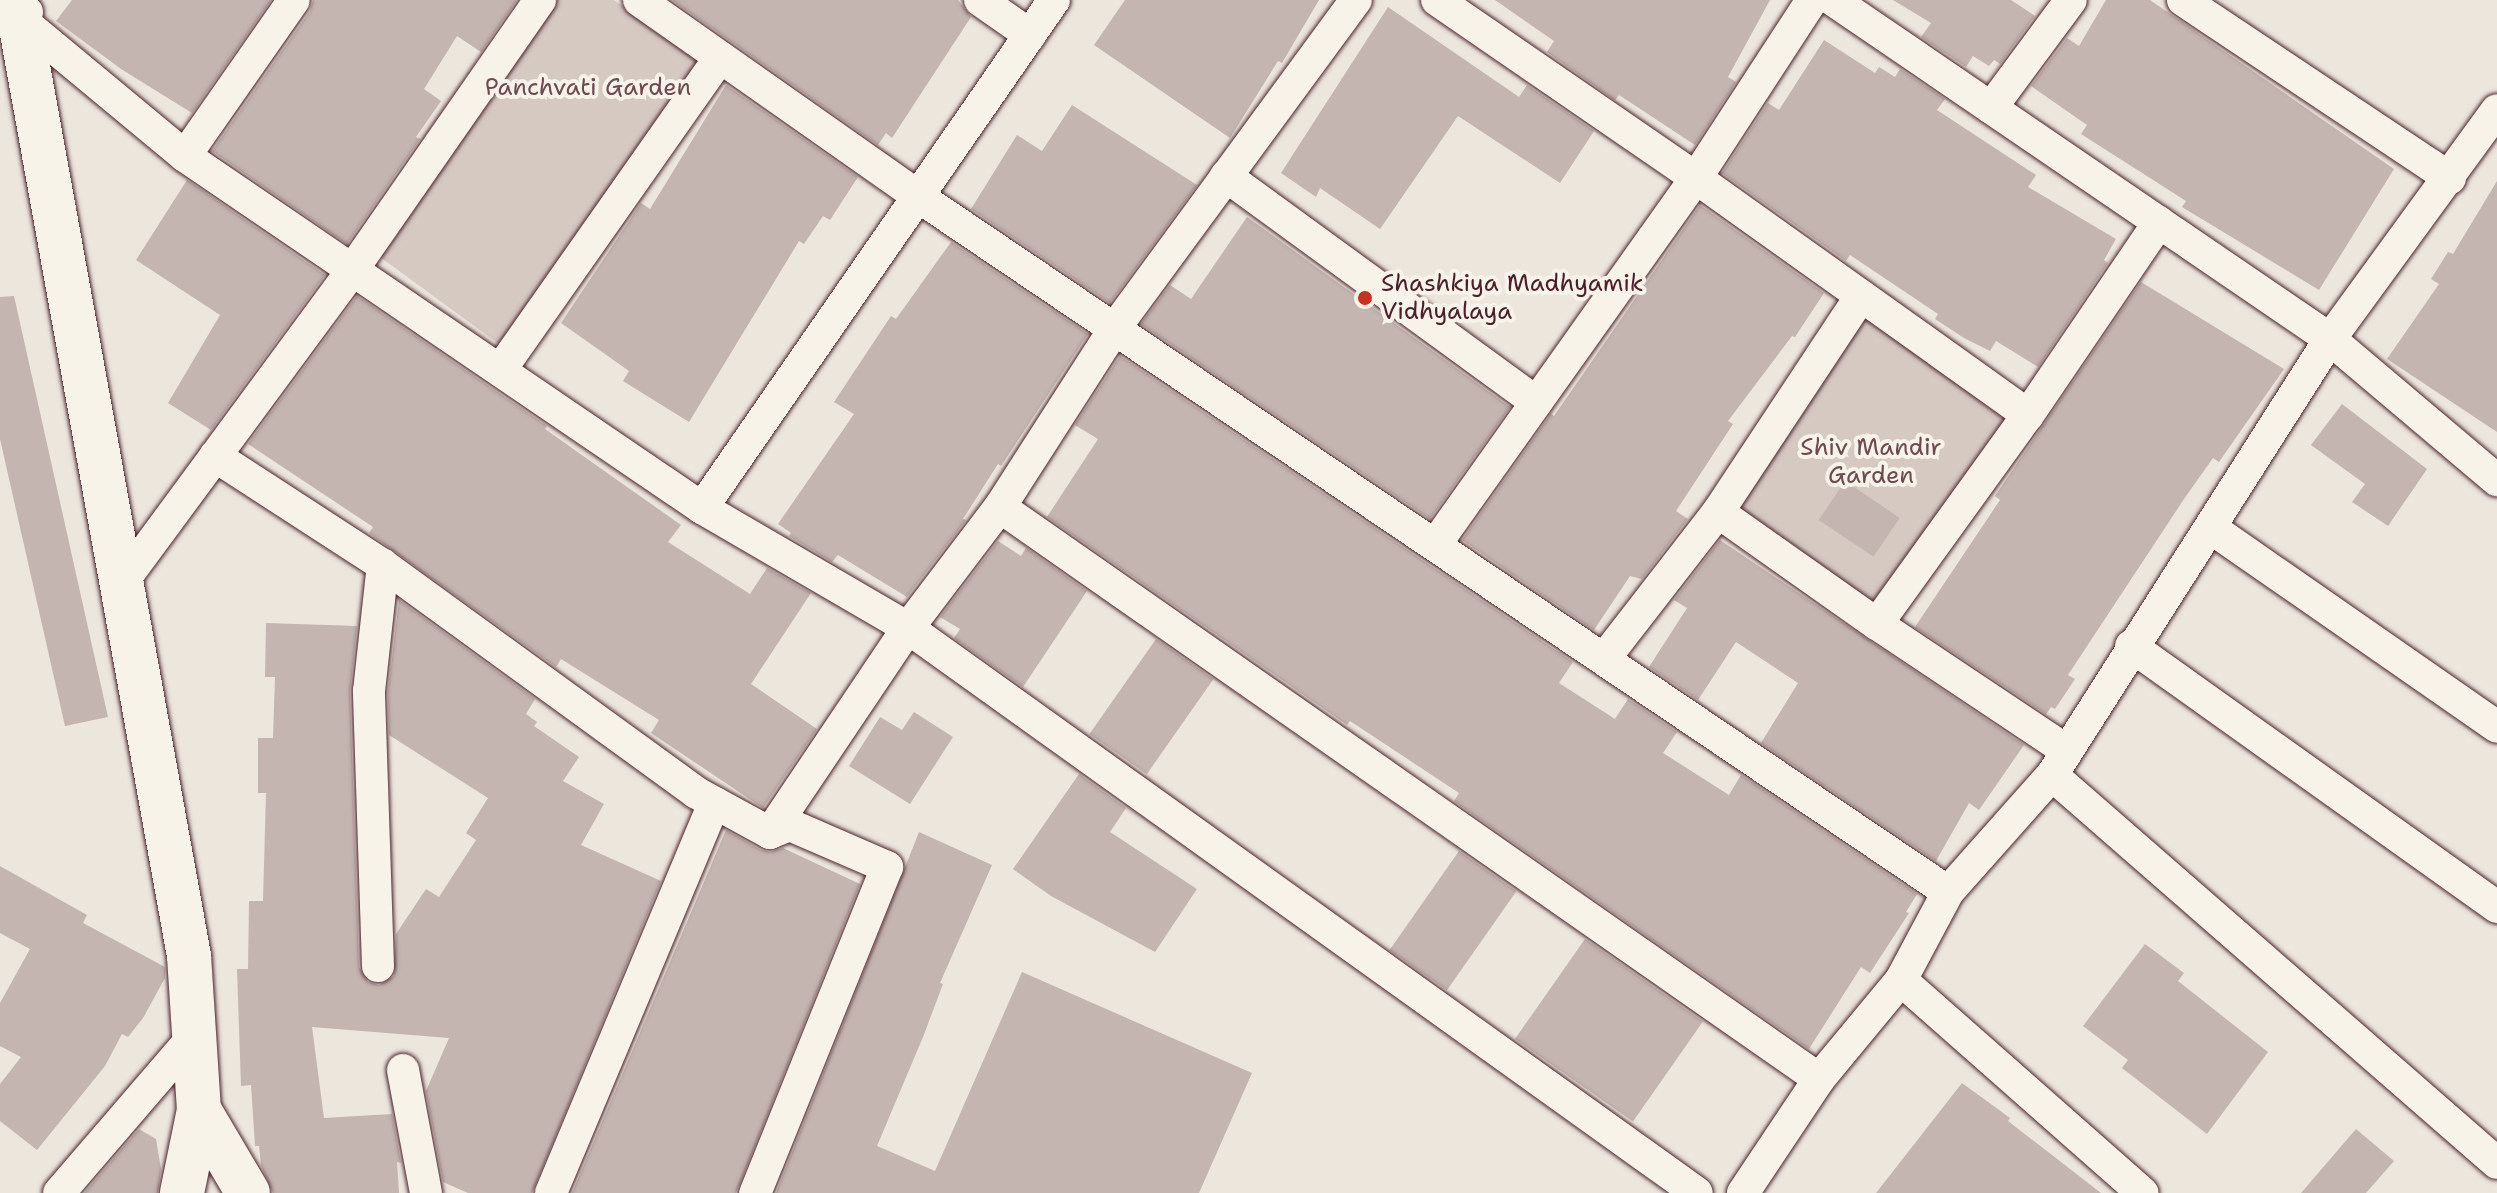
<!DOCTYPE html>
<html>
<head>
<meta charset="utf-8">
<style>
	body { margin:0 }
	#map { position:relative; width:2497px; height:1193px; overflow:hidden; background:#ece6dd; font-family:"Shantell Sans",sans-serif }
	div>[style] { position:absolute }
	.green>* { inset:0; background:#d5c9c2; transform-origin:0 0 }
	.building>* { inset:0; background:#c4b5b0; transform-origin:0 0 }
	.roads { filter:drop-shadow(0 0 2px #4a1f2b) drop-shadow(0 0 2px #4a1f2b) }
	.street>* { height:32px; margin:-16px; padding:0 16px; transform-origin:16px; border-radius:16px; background:#f7f3e8 }
	.secondary>* { height:44px; margin:-22px; padding:0 22px; transform-origin:22px; border-radius:22px; background:#f7f3e8 }
	.dots>* { width:22px; height:22px; translate:-50% -50%; box-sizing:border-box; border:4px solid #f7f3e8; border-radius:50% }
	span { translate:-50% -50%; white-space:nowrap; text-align:center; line-height:1.15; -webkit-text-stroke:8px #f7f3e8; paint-order:stroke }
	.park-label { font-size:24px; color:#6d4a51 }
	.poi-label { font-size:24px; color:#4a1f2b }
	.left { translate:0 -50%; text-align:left }
</style>
</head>
<body>
<div id="map">
	<div class="green">
		<i style="clip-path:polygon(553px 0,614px 0,702px 63px,503px 347px,380px 257px)"></i>
		<i style="left:1860px;top:314px;width:186px;height:231px;rotate:35deg"></i>
	</div>
	<div class="building">
		<i style="clip-path:polygon(72px 0,271px 0,192px 113px,121px 69px,56px 21px)"></i>
		<i style="clip-path:polygon(313px 0,517px 0,481px 52px,457px 36px,424px 89px,441px 101px,416px 137px,420px 139px,347px 244px,212px 151px,310px 11px)"></i>
		<i style="clip-path:polygon(672px 0,958px 0,971px 17px,892px 138px,886px 133px,878px 145px)"></i>
		<i style="clip-path:polygon(1125px 0,1319px 0,1282px 63px,1278px 61px,1230px 138px,1094px 45px)"></i>
		<i style="clip-path:polygon(1495px 0,1770px 0,1728px 77px,1736px 82px,1695px 145px,1619px 95px,1615px 100px,1547px 52px,1554px 41px)"></i>
		<i style="clip-path:polygon(1893px 0,2011px 0,2035px 16px,2000px 64px,1994px 60px,1989px 66px,1973px 56px,1966px 67px,1921px 37px,1931px 23px)"></i>
		<i style="clip-path:polygon(2106px 0,2150px 0,2394px 169px,2319px 290px,2182px 207px,2186px 201px,2081px 134px,2087px 125px,2031px 86px,2067px 38px,2079px 46px)"></i>
		<i style="clip-path:polygon(1388px 7px,1519px 97px,1527px 85px,1594px 131px,1560px 183px,1458px 116px,1380px 229px,1320px 188px,1316px 197px,1281px 173px)"></i>
		<i style="clip-path:polygon(1824px 40px,1875px 73px,1879px 67px,1895px 77px,1900px 69px,1945px 99px,1937px 110px,2036px 175px,2028px 187px,2116px 239px,2104px 260px,2108px 263px,2038px 367px,1996px 341px,1990px 351px,1964px 338px,1935px 319px,1938px 314px,1850px 255px,1846px 261px,1722px 173px,1768px 103px,1779px 110px)"></i>
		<i style="clip-path:polygon(726px 85px,858px 177px,830px 220px,823px 216px,804px 244px,799px 241px,689px 422px,623px 381px,629px 371px,561px 323px,641px 203px,650px 209px)"></i>
		<i style="clip-path:polygon(1072px 105px,1197px 185px,1110px 303px,971px 209px,1017px 135px,1042px 151px)"></i>
		<i style="clip-path:polygon(187px 180px,325px 275px,211px 430px,168px 403px,220px 315px,136px 260px)"></i>
		<i style="clip-path:polygon(2497px 181px,2497px 432px,2387px 359px,2439px 284px,2431px 279px,2448px 252px,2453px 254px)"></i>
		<i style="clip-path:polygon(1700px 205px,1824px 293px,1795px 337px,1792px 336px,1728px 421px,1733px 424px,1676px 511px,1688px 519px,1642px 579px,1630px 576px,1594px 630px,1462px 540px,1551px 414px,1554px 416px)"></i>
		<i style="clip-path:polygon(1247px 217px,1510px 407px,1430px 519px,1141px 324px,1170px 285px,1191px 299px)"></i>
		<i style="clip-path:polygon(951px 242px,1088px 334px,1001px 466px,998px 464px,963px 519px,966px 520px,907px 597px,838px 555px,832px 562px,789px 536px,791px 533px,778px 524px,854px 414px,834px 402px,891px 316px,896px 319px)"></i>
		<i style="clip-path:polygon(2141px 282px,2284px 369px,2219px 462px,2213px 458px,2184px 499px,2068px 675px,2075px 679px,2055px 709px,2051px 707px,2046px 714px,1915px 627px,2000px 500px,1995px 496px)"></i>
		<i style="clip-path:polygon(14px 296px,108px 717px,65px 726px,0 439px,0 297px)"></i>
		<i style="clip-path:polygon(357px 296px,547px 426px,545px 429px,681px 525px,668px 542px,750px 594px,767px 568px,811px 593px,751px 684px,817px 729px,763px 808px,651px 733px,659px 720px,561px 659px,556px 667px,369px 533px,373px 527px,248px 444px)"></i>
		<i style="clip-path:polygon(1120px 356px,1573px 662px,1559px 683px,1615px 719px,1628px 699px,1677px 732px,1663px 753px,1729px 795px,1741px 775px,1917px 894px,1906px 912px,1909px 913px,1870px 973px,1861px 967px,1809px 1049px,1454px 801px,1459px 793px,1350px 721px,1347px 725px,1047px 517px,1098px 439px,1075px 425px)"></i>
		<i style="clip-path:polygon(2342px 404px,2427px 469px,2388px 526px,2352px 502px,2365px 484px,2311px 445px)"></i>
		<i style="left:1845px;top:481px;width:66px;height:47px;rotate:34deg"></i>
		<i style="clip-path:polygon(1720px 540px,2024px 745px,1979px 810px,1969px 803px,1936px 861px,1761px 743px,1798px 683px,1736px 642px,1698px 700px,1649px 667px,1687px 608px,1674px 600px)"></i>
		<i style="clip-path:polygon(998px 541px,1021px 556px,1026px 548px,1087px 591px,1023px 687px,954px 638px,960px 629px,940px 617px)"></i>
		<i style="clip-path:polygon(399px 600px,535px 699px,526px 714px,537px 722px,534px 726px,579px 757px,563px 781px,604px 804px,581px 845px,661px 881px,532px 1193px,468px 1193px,443px 1182px,426px 1091px,449px 1038px,312px 1027px,324px 1118px,392px 1114px,401px 1163px,397px 1162px,399px 1193px,273px 1193px,261px 1165px,259px 1146px,255px 1146px,251px 1085px,241px 1086px,237px 969px,248px 969px,249px 901px,263px 901px,266px 793px,258px 793px,258px 738px,273px 738px,275px 677px,265px 677px,266px 623px,357px 626px,350px 692px,359px 967px,368px 982px,379px 985px,394px 976px,396px 934px,426px 889px,439px 897px,476px 840px,466px 833px,488px 798px,389px 735px,388px 692px)"></i>
		<i style="left:1156px;top:639px;width:70px;height:116px;rotate:35deg"></i>
		<i style="clip-path:polygon(914px 712px,953px 737px,910px 804px,849px 766px,880px 717px,902px 730px)"></i>
		<i style="clip-path:polygon(1079px 774px,1126px 808px,1110px 832px,1197px 889px,1155px 952px,1051px 896px,1013px 869px)"></i>
		<i style="clip-path:polygon(726px 830px,761px 850px,770px 852px,783px 848px,860px 884px,736px 1193px,572px 1193px)"></i>
		<i style="clip-path:polygon(919px 832px,992px 865px,940px 983px,943px 984px,923px 1037px,877px 1146px,935px 1171px,1022px 972px,1252px 1073px,1199px 1193px,776px 1193px)"></i>
		<i style="left:1459px;top:851px;width:70px;height:121px;rotate:35deg"></i>
		<i style="clip-path:polygon(0 866px,87px 915px,83px 923px,165px 967px,165px 978px,143px 1018px,128px 1037px,122px 1034px,105px 1066px,37px 1150px,0 1121px,0 1084px,21px 1057px,0 1046px,0 1003px,30px 949px,0 933px)"></i>
		<i style="left:1585px;top:939px;width:144px;height:122px;rotate:35deg"></i>
		<i style="clip-path:polygon(2145px 944px,2184px 973px,2178px 981px,2268px 1052px,2207px 1134px,2122px 1068px,2128px 1060px,2083px 1026px)"></i>
		<i style="clip-path:polygon(1962px 1083px,2010px 1118px,2008px 1121px,2101px 1193px,1876px 1193px)"></i>
		<i style="clip-path:polygon(139px 1129px,156px 1139px,161px 1169px,158px 1193px,84px 1193px)"></i>
		<i style="clip-path:polygon(2356px 1129px,2394px 1161px,2366px 1193px,2301px 1193px)"></i>
	</div>
	<div class="roads">
		<div class="street">
			<i style="left:639px;top:0;width:339px;rotate:35.1deg"></i>
			<i style="left:916px;top:195px;width:1245px;rotate:34.03deg"></i>
			<i style="left:980px;top:0;width:61px;rotate:35deg"></i>
			<i style="left:1437px;top:0;width:314px;rotate:34.5deg"></i>
			<i style="left:1696px;top:178px;width:408px;rotate:35.5deg"></i>
			<i style="left:1833px;top:0;width:602px;rotate:34.3deg"></i>
			<i style="left:2330px;top:339px;width:219px;rotate:40.2deg"></i>
			<i style="left:2183px;top:0;width:321px;rotate:33.7deg"></i>
			<i style="left:27px;top:12px;width:10px;rotate:127deg"></i>
			<i style="left:21px;top:20px;width:213px;rotate:39.7deg"></i>
			<i style="left:185px;top:156px;width:625px;rotate:34.25deg"></i>
			<i style="left:702px;top:508px;width:238px;rotate:30.2deg"></i>
			<i style="left:908px;top:628px;width:970px;rotate:35.61deg"></i>
			<i style="left:1991px;top:108px;width:134px;rotate:-53.5deg"></i>
			<i style="left:185px;top:156px;width:190px;rotate:-55.1deg"></i>
			<i style="left:1226px;top:176px;width:384px;rotate:36.1deg"></i>
			<i style="left:501px;top:369px;width:381px;rotate:-54.9deg"></i>
			<i style="left:215px;top:456px;width:200px;rotate:33deg"></i>
			<i style="left:383px;top:565px;width:386px;rotate:36deg"></i>
			<i style="left:695px;top:792px;width:85px;rotate:28.7deg"></i>
			<i style="left:770px;top:833px;width:22px;rotate:-22deg"></i>
			<i style="left:790px;top:825px;width:106px;rotate:23.4deg"></i>
			<i style="left:887px;top:867px;width:352px;rotate:112deg"></i>
			<i style="left:1000px;top:507px;width:999px;rotate:34.93deg"></i>
			<i style="left:702px;top:508px;width:618px;rotate:-55.28deg"></i>
			<i style="left:1718px;top:512px;width:194px;rotate:35.2deg"></i>
			<i style="left:1877px;top:624px;width:227px;rotate:33.7deg"></i>
			<i style="left:2211px;top:528px;width:348px;rotate:34.8deg"></i>
			<i style="left:1435px;top:545px;width:450px;rotate:-54.6deg"></i>
			<i style="left:1696px;top:178px;width:212px;rotate:-56.9deg"></i>
			<i style="left:121px;top:584px;width:391px;rotate:-53.6deg"></i>
			<i style="left:353px;top:269px;width:328px;rotate:-55.2deg"></i>
			<i style="left:1877px;top:624px;width:258px;rotate:-54.2deg"></i>
			<i style="left:2028px;top:415px;width:233px;rotate:-55.8deg"></i>
			<i style="left:2131px;top:646px;width:450px;rotate:35.5deg"></i>
			<i style="left:1604px;top:659px;width:186px;rotate:-52.2deg"></i>
			<i style="left:1718px;top:512px;width:259px;rotate:-56.5deg"></i>
			<i style="left:2052px;top:775px;width:590px;rotate:41.09deg"></i>
			<i style="left:770px;top:833px;width:247px;rotate:-56.1deg"></i>
			<i style="left:908px;top:628px;width:152px;rotate:-52.8deg"></i>
			<i style="left:1000px;top:507px;width:213px;rotate:-57.3deg"></i>
			<i style="left:1115px;top:328px;width:407px;rotate:-53.7deg"></i>
			<i style="left:378px;top:966px;width:275px;rotate:-91.9deg"></i>
			<i style="left:369px;top:691px;width:127px;rotate:-83.7deg"></i>
			<i style="left:1901px;top:980px;width:322px;rotate:41.4deg"></i>
			<i style="left:403px;top:1070px;width:125px;rotate:79.4deg"></i>
			<i style="left:59px;top:1193px;width:208px;rotate:-49.3deg"></i>
			<i style="left:551px;top:1193px;width:423px;rotate:-67.3deg"></i>
			<i style="left:1743px;top:1193px;width:137px;rotate:-56.3deg"></i>
			<i style="left:1819px;top:1079px;width:129px;rotate:-50.4deg"></i>
			<i style="left:1901px;top:980px;width:100px;rotate:-61.9deg"></i>
			<i style="left:1948px;top:892px;width:157px;rotate:-48.4deg"></i>
			<i style="left:2052px;top:775px;width:517px;rotate:-57.48deg"></i>
			<i style="left:2330px;top:339px;width:283px;rotate:-53.9deg"></i>
		</div>
		<div class="secondary">
			<i style="left:16px;top:0;width:972px;rotate:79.74deg"></i>
			<i style="left:189px;top:956px;width:154px;rotate:86.3deg"></i>
			<i style="left:199px;top:1110px;width:85px;rotate:101.6deg"></i>
			<i style="left:199px;top:1110px;width:96px;rotate:59.4deg"></i>
		</div>
	</div>
	<div class="dots">
		<i style="left:1365px;top:298px;background:#c8321e"></i>
	</div>
	<div class="park-label">
		<span style="left:588px;top:88px">Panchvati Garden</span>
		<span style="left:1871px;top:462px">Shiv Mandir<br>Garden</span>
	</div>
	<div class="poi-label">
		<span class="left" style="left:1381px;top:298px">Shashkiya Madhyamik<br>Vidhyalaya</span>
	</div>
</div>
</body>
</html>
